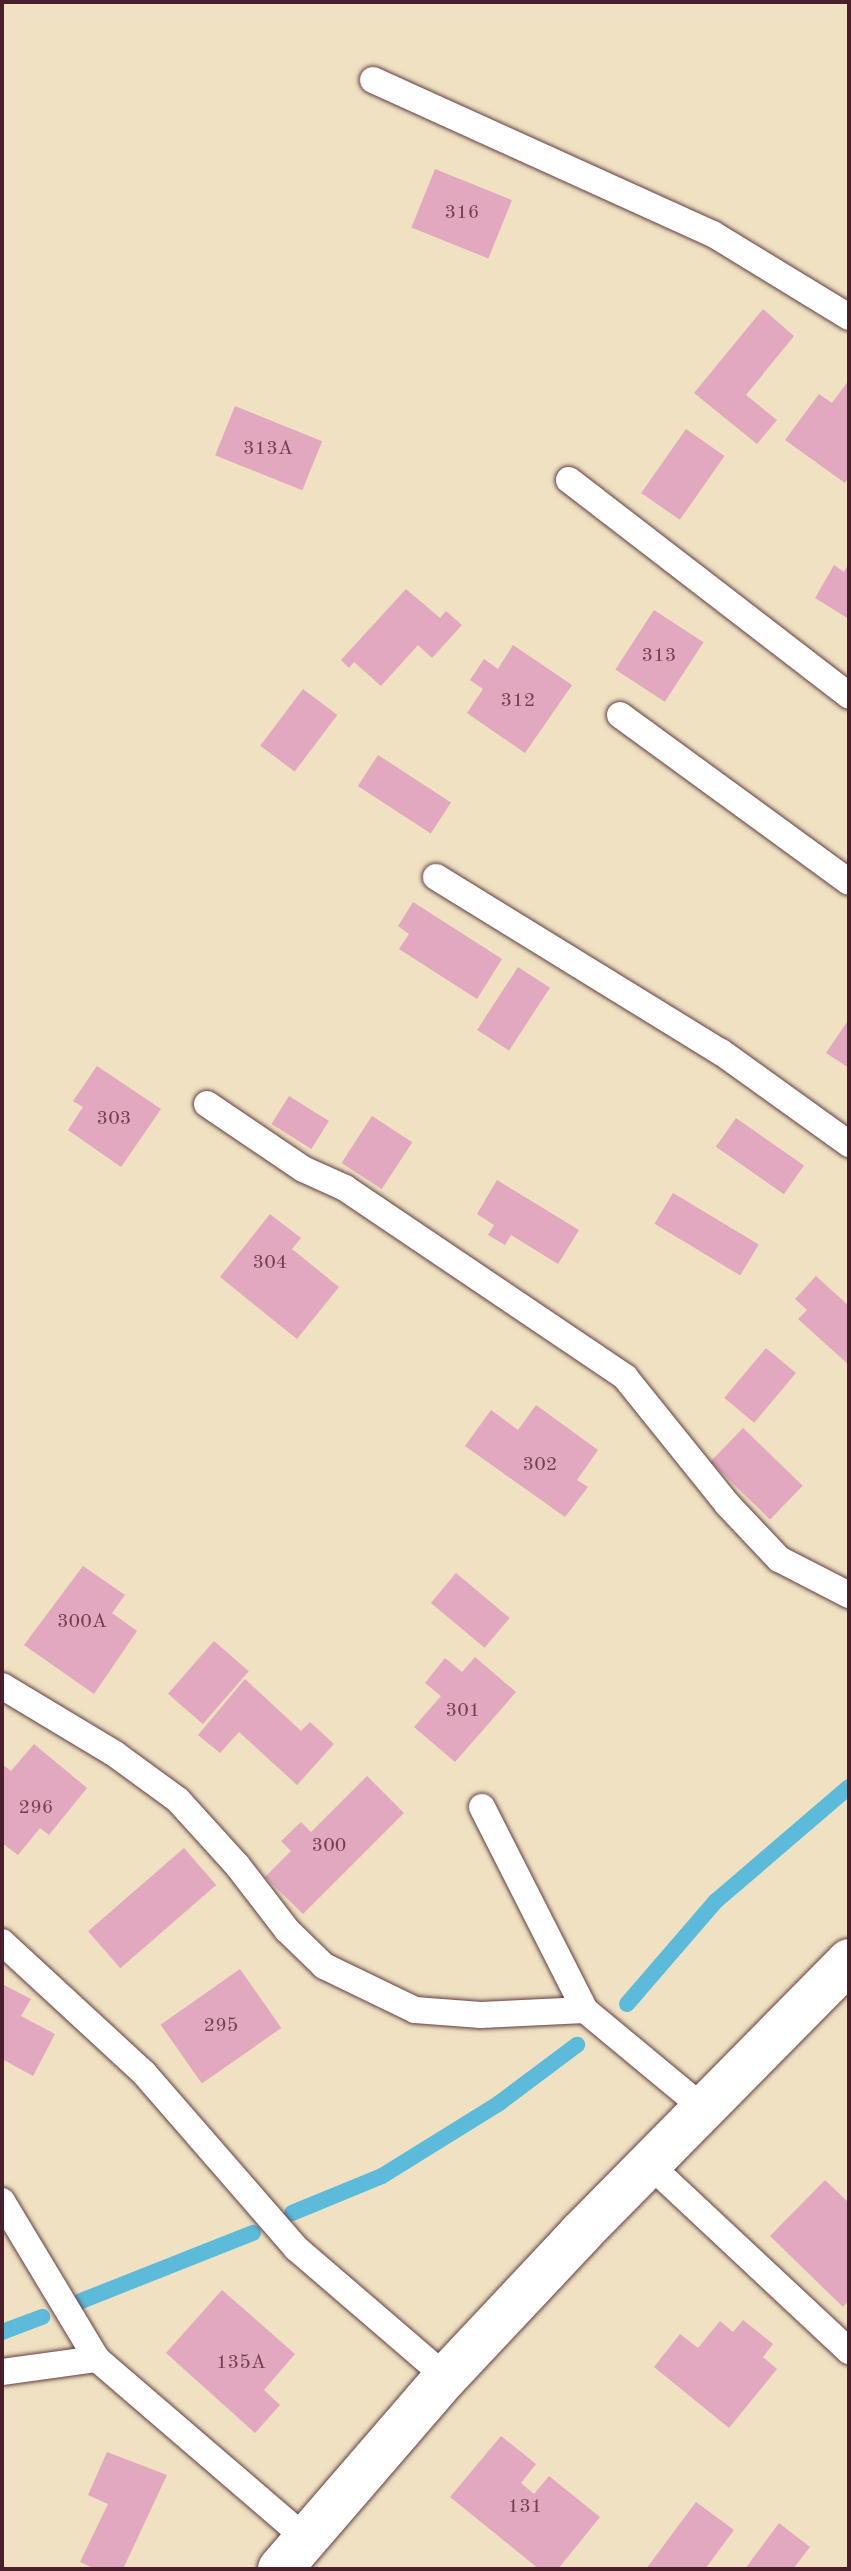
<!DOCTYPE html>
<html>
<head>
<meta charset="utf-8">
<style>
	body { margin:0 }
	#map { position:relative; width:851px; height:2571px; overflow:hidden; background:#efe1c1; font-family:"Old Standard TT",serif }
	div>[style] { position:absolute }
	.stream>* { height:16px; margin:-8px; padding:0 8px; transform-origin:8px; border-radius:8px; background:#5cbbdb }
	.building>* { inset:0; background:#e2a8bf; transform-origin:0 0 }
	.roads { filter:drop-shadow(0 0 2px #633c42) drop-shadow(0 0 2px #633c42) }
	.service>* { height:26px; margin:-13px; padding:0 13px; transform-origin:13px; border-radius:13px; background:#fff }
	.tertiary>* { height:44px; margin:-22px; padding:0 22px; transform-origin:22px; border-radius:22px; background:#fff }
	span { translate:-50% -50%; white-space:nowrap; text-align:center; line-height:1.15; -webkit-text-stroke:7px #fbf7ec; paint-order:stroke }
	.number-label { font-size:20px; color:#704150 }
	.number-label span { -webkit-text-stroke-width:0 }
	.frame { position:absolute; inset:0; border:4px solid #4a1f2b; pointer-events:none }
</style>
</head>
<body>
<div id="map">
	<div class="stream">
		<i style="left:627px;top:2004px;width:136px;rotate:-49.2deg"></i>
		<i style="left:716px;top:1901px;width:175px;rotate:-40.6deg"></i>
		<i style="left:292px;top:2213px;width:97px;rotate:-22.3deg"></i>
		<i style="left:382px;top:2176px;width:137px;rotate:-31.8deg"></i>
		<i style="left:498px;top:2104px;width:99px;rotate:-36.8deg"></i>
		<i style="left:81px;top:2301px;width:185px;rotate:-21.6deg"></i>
		<i style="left:2px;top:2332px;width:43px;rotate:-20.6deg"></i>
	</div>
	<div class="building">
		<i style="left:435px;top:169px;width:83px;height:63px;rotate:22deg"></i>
		<i style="clip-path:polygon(763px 309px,794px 336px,746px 395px,777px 420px,757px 444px,694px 393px)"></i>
		<i style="clip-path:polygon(849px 380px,849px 477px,845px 483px,785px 440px,819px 394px,832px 403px)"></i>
		<i style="left:235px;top:406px;width:94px;height:53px;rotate:22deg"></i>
		<i style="left:686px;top:429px;width:47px;height:78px;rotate:35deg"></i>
		<i style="clip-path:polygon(849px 563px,849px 619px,815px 598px,834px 565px,844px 572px)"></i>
		<i style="clip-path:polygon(406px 589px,440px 618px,446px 611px,462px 625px,432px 658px,418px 645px,381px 686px,354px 662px,349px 668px,341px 660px)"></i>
		<i style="left:654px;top:610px;width:59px;height:71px;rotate:33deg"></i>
		<i style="clip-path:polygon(513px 645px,572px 685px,525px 753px,467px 713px,483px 689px,470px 680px,484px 659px,498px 669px)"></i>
		<i style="left:303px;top:689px;width:43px;height:71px;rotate:37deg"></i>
		<i style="left:378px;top:755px;width:87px;height:37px;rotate:33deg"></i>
		<i style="clip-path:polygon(413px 902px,502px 959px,477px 999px,399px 949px,409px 934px,398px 926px)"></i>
		<i style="left:518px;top:967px;width:38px;height:75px;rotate:33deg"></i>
		<i style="clip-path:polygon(849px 1019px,849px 1068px,826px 1053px)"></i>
		<i style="clip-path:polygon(97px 1066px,161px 1109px,121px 1167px,68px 1130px,83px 1107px,73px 1101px)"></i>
		<i style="left:289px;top:1096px;width:47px;height:33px;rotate:32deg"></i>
		<i style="left:372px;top:1116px;width:48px;height:56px;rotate:33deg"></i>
		<i style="left:736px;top:1118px;width:83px;height:35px;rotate:35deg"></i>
		<i style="clip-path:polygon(497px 1180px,579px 1230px,558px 1264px,511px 1235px,505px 1245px,488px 1235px,494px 1225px,477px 1214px)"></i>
		<i style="left:673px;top:1193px;width:100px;height:36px;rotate:31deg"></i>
		<i style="clip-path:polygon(270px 1214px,301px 1238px,292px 1249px,339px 1287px,297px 1339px,220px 1277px)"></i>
		<i style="clip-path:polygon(816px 1276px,849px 1306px,849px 1365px,798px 1319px,807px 1310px,795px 1299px)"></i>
		<i style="left:766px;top:1348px;width:39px;height:65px;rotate:40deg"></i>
		<i style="clip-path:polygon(536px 1405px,598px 1450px,577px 1480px,588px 1487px,565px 1517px,465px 1446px,491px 1410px,518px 1430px)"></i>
		<i style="left:743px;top:1428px;width:83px;height:47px;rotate:44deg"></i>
		<i style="clip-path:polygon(83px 1566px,125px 1595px,112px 1613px,137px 1631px,94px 1694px,24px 1645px)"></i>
		<i style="left:456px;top:1573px;width:70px;height:39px;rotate:40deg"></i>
		<i style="left:214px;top:1641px;width:46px;height:70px;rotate:41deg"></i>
		<i style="clip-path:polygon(475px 1657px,516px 1692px,455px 1762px,414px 1727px,441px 1696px,425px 1683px,445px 1658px,462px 1672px)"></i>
		<i style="clip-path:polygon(245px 1679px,301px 1731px,310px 1722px,334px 1744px,297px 1785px,239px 1732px,220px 1753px,198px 1735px)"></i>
		<i style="clip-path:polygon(34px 1744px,87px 1788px,49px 1835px,40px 1828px,18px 1855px,2px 1843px,2px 1764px,11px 1771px)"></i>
		<i style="clip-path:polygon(367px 1776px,404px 1813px,303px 1914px,265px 1877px,291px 1851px,281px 1841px,301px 1822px,311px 1832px)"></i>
		<i style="left:184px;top:1848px;width:49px;height:127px;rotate:49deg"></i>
		<i style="left:240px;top:1969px;width:72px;height:97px;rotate:55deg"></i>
		<i style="clip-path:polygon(2px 1984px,31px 1999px,21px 2016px,55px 2034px,33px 2076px,2px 2059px)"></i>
		<i style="clip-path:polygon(825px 2180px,849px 2203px,849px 2300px,843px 2307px,770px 2236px)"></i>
		<i style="clip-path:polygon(222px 2290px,295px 2354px,264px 2390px,280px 2405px,255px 2433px,166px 2353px)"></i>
		<i style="clip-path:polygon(743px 2320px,773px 2344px,763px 2357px,777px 2369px,729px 2428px,654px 2367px,680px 2334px,698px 2348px,720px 2321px,733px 2332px)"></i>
		<i style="clip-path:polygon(501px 2436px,536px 2464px,521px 2483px,534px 2494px,549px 2476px,600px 2517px,558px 2569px,539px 2569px,450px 2497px)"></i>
		<i style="clip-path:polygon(107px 2452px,167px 2475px,123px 2569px,95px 2569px,80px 2562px,108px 2504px,88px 2495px)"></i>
		<i style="clip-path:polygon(696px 2502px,734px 2530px,705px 2569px,646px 2569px)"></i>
		<i style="clip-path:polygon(779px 2523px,810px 2547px,793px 2569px,745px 2569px)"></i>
	</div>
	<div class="roads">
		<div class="service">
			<i style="left:373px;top:80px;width:373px;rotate:24.4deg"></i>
			<i style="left:713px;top:234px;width:159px;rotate:31.4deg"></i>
			<i style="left:569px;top:480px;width:354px;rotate:37.6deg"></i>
			<i style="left:620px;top:715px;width:283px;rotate:36.1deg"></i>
			<i style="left:436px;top:877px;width:334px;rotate:31.6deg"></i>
			<i style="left:721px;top:1052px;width:158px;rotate:35.7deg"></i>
			<i style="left:207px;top:1104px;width:116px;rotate:34.1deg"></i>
			<i style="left:303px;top:1169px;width:46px;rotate:24.3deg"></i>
			<i style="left:345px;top:1188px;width:338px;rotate:34deg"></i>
			<i style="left:625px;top:1377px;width:163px;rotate:51.2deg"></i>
			<i style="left:727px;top:1504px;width:76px;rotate:46.6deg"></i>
			<i style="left:779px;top:1559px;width:79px;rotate:27.2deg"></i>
			<i style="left:2px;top:1686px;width:132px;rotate:31deg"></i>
			<i style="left:115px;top:1754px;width:78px;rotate:36.1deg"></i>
			<i style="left:178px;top:1800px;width:88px;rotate:47.8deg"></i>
			<i style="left:237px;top:1865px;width:82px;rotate:52.4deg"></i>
			<i style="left:287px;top:1930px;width:52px;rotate:44.2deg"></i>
			<i style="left:324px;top:1966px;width:101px;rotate:25.8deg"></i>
			<i style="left:415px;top:2010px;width:66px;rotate:4.3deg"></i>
			<i style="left:481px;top:2015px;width:104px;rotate:-2.8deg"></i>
			<i style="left:585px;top:2010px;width:153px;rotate:39.7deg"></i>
			<i style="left:482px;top:1807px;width:228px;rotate:63.1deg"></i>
			<i style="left:2px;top:1942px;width:193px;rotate:42.7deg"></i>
			<i style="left:144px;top:2073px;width:232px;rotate:49deg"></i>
			<i style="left:296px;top:2248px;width:198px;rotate:40.7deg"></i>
			<i style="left:649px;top:2164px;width:274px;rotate:43.1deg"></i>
			<i style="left:2px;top:2201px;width:184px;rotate:59deg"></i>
			<i style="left:97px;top:2359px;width:276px;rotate:40.7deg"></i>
			<i style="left:2px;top:2372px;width:96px;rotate:-7.8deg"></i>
		</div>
		<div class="tertiary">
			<i style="left:280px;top:2569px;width:254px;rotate:-49.2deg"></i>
			<i style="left:446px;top:2377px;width:197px;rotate:-46.8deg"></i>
			<i style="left:581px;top:2233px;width:382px;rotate:-45.4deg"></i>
		</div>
	</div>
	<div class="number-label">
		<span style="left:462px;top:213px">316</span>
		<span style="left:268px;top:449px">313A</span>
		<span style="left:659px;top:656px">313</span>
		<span style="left:518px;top:701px">312</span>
		<span style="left:114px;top:1119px">303</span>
		<span style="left:270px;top:1263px">304</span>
		<span style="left:540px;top:1465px">302</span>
		<span style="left:82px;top:1622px">300A</span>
		<span style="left:463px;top:1711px">301</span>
		<span style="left:36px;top:1808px">296</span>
		<span style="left:329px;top:1846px">300</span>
		<span style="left:221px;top:2026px">295</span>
		<span style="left:241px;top:2363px">135A</span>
		<span style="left:525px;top:2507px">131</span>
	</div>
	<div class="frame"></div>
</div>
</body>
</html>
